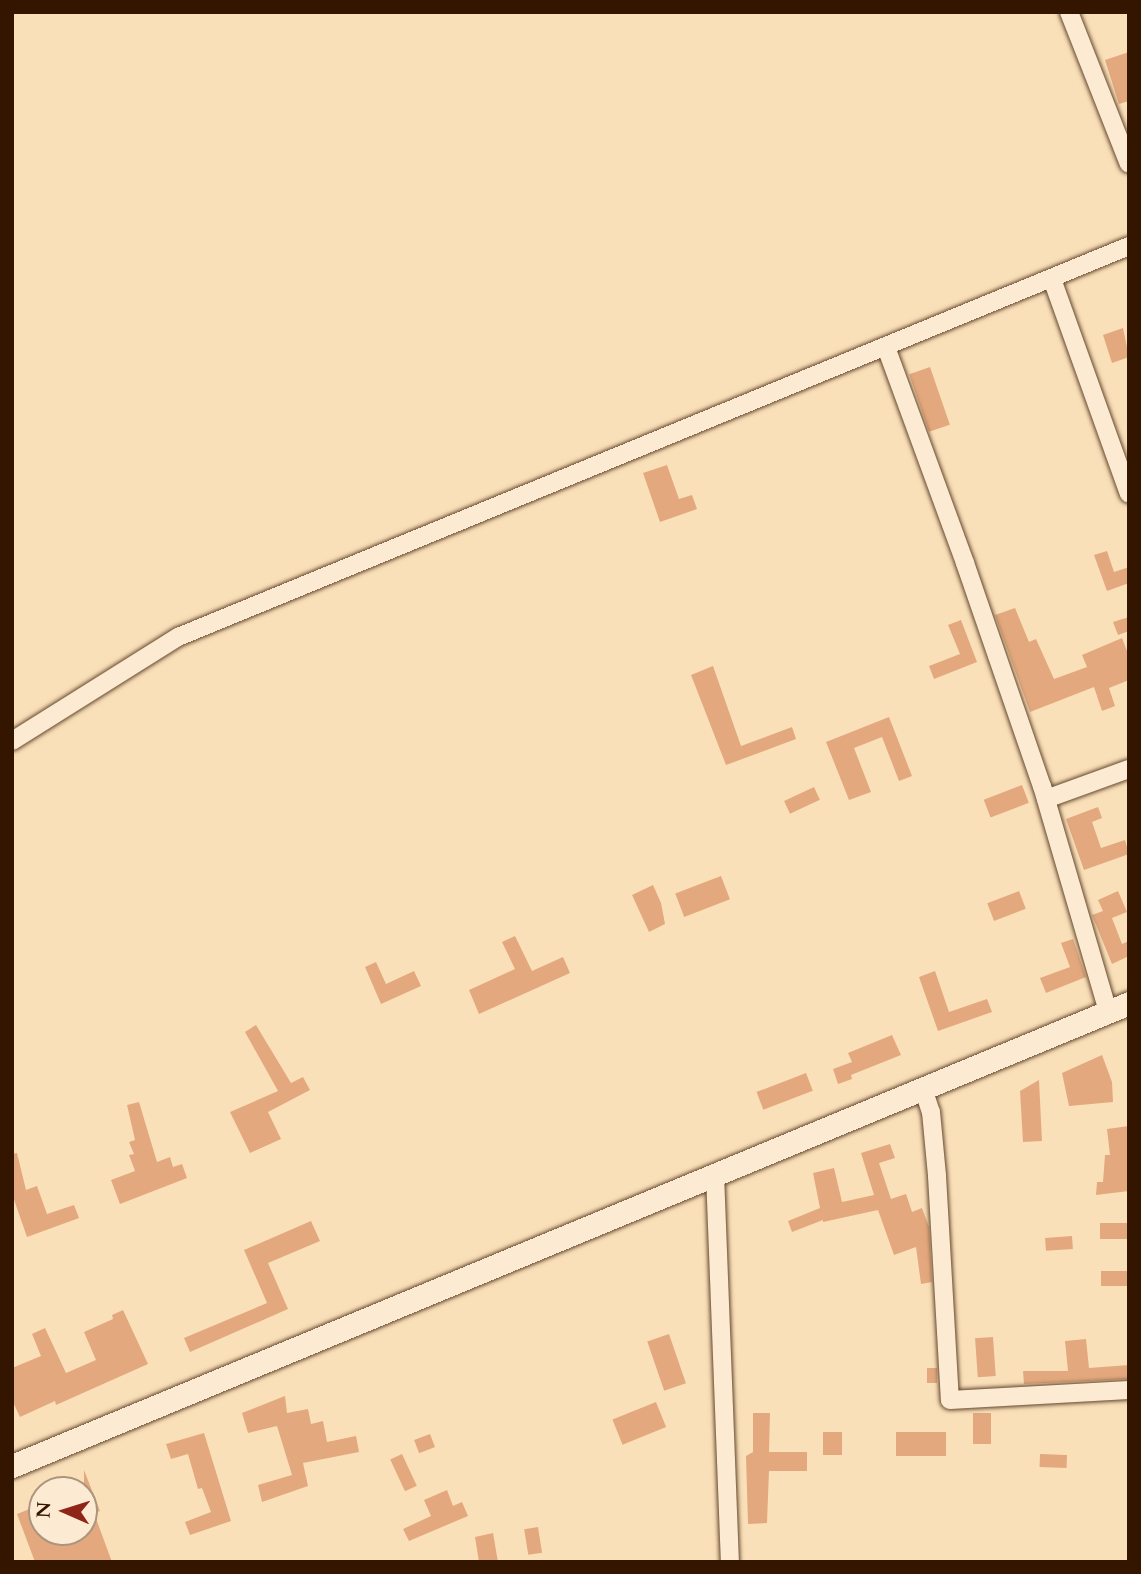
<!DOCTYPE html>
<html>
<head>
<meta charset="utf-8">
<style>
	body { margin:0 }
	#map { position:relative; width:1141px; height:1574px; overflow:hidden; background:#fae0b9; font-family:Cardo,serif }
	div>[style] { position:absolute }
	.building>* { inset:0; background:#e4a87e; transform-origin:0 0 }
	.roads { filter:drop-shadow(0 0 2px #65482e) drop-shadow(0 0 2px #65482e) }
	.minor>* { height:18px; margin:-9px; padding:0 9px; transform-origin:9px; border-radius:9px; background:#fcebd2 }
	.tertiary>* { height:23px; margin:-11.5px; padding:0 11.5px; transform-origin:11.5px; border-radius:11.5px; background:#fcebd2 }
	span { translate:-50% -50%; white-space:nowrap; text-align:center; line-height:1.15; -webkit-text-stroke:5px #fcebd2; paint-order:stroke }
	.frame { position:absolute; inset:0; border:14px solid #331500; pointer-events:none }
	.north { position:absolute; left:28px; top:1476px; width:70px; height:70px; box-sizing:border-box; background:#fcebd2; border:2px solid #ac957e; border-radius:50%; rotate:273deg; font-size:19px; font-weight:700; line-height:28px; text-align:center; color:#331500 }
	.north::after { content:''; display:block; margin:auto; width:24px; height:32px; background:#8f2418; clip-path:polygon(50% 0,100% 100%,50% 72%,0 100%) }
</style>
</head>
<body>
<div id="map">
	<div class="building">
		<i style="clip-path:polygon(1129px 52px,1129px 101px,1119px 104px,1105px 60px)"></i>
		<i style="clip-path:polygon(1123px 328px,1129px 357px,1112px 363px,1103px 335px)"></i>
		<i style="left:930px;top:367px;width:61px;height:22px;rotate:71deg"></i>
		<i style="clip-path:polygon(667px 465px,679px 499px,692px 495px,697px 509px,660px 522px,643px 473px)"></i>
		<i style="clip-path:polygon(1107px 551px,1114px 572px,1129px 567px,1129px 583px,1107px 591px,1094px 555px)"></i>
		<i style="clip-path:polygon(1015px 608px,1029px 642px,1036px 639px,1054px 679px,1087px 667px,1082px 655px,1122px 638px,1129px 656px,1129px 680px,1109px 688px,1115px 706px,1102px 711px,1094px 687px,1030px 712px,995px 615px)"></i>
		<i style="clip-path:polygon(1129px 617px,1129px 631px,1118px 635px,1113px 622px)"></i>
		<i style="clip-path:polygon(961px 620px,977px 662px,934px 679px,929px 666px,960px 654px,948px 625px)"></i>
		<i style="clip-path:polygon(713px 666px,741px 746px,792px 727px,796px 739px,726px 765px,691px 675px)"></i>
		<i style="clip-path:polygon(889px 717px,912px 776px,899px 781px,882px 737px,854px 748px,871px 792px,849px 800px,826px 742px)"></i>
		<i style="left:1022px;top:785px;width:19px;height:41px;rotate:69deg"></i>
		<i style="left:814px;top:787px;width:14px;height:33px;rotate:65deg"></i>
		<i style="clip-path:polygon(1098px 807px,1102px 818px,1092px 822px,1101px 848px,1125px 840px,1129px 854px,1084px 870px,1066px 819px)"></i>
		<i style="left:721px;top:876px;width:25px;height:49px;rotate:69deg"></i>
		<i style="clip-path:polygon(653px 885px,661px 903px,665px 924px,649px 932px,632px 895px)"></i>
		<i style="left:1019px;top:891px;width:19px;height:34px;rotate:69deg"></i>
		<i style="clip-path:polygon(1118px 891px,1127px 912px,1112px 918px,1122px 944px,1129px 941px,1129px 956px,1112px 964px,1092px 915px,1103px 911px,1098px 900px)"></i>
		<i style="clip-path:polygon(515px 936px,532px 971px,563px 957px,570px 973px,479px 1014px,469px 990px,515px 969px,502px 942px)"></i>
		<i style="clip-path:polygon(1073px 939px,1086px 977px,1046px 993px,1040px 978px,1070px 967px,1061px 943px)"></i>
		<i style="clip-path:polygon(376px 962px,386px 984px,414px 971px,421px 986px,381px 1004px,365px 967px)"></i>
		<i style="clip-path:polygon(935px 971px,949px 1012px,987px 999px,992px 1012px,938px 1031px,919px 977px)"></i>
		<i style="clip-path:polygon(256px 1025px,291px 1083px,303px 1077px,310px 1090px,268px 1112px,281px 1139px,250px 1153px,230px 1112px,278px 1091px,245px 1032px)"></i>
		<i style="clip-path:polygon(892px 1035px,901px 1055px,851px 1075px,852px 1079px,838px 1084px,833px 1069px,852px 1062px,848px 1053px)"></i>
		<i style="clip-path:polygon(1102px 1055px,1112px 1082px,1113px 1102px,1069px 1106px,1062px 1073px)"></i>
		<i style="left:806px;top:1073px;width:19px;height:53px;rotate:69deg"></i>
		<i style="clip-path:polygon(1039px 1080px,1042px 1141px,1023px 1142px,1020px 1091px)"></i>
		<i style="clip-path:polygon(139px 1102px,157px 1162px,170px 1157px,173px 1167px,182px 1164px,187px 1178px,120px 1204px,111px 1180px,135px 1171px,129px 1155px,134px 1154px,129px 1142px,135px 1140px,127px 1105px)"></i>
		<i style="clip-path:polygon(1129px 1126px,1129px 1191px,1096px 1195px,1097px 1182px,1103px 1182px,1105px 1155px,1110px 1155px,1107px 1129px)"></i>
		<i style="clip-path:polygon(890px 1144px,895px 1158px,879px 1163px,891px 1199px,906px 1194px,912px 1212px,922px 1208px,929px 1227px,932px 1282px,921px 1284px,916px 1247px,894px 1255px,878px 1210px,823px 1222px,823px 1220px,792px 1232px,788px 1221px,820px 1208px,813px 1173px,834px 1168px,842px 1202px,874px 1195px,861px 1153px)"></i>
		<i style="clip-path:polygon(17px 1153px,26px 1190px,37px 1186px,47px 1214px,74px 1205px,79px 1218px,27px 1237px,12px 1194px,12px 1154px)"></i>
		<i style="clip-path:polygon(311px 1221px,320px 1241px,268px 1263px,288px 1309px,190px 1352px,184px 1338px,267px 1303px,244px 1250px)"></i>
		<i style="left:1129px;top:1223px;width:16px;height:29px;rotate:90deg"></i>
		<i style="left:1072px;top:1236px;width:13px;height:27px;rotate:86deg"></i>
		<i style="left:1129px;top:1271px;width:15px;height:28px;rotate:90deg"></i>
		<i style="clip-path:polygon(123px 1310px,148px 1364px,56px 1405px,55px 1401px,20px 1417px,12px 1400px,12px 1368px,41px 1356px,32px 1334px,45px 1328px,66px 1373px,96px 1360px,84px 1332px,113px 1319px,112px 1315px)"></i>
		<i style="left:669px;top:1334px;width:52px;height:23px;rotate:71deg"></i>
		<i style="left:993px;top:1337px;width:39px;height:18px;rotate:86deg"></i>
		<i style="clip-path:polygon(1086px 1339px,1089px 1368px,1129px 1365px,1129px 1379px,1024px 1384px,1023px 1371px,1068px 1371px,1065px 1341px)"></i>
		<i style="left:927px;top:1368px;width:10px;height:15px"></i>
		<i style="clip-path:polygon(285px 1396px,287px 1413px,308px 1409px,311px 1424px,323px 1421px,327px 1442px,356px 1436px,359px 1452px,303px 1463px,308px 1486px,262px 1502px,258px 1485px,292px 1475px,277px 1426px,248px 1433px,242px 1413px)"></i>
		<i style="left:656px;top:1402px;width:27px;height:47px;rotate:68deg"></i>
		<i style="clip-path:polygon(753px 1413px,770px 1413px,769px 1452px,807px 1452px,807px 1471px,769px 1471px,767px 1523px,748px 1524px,746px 1456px,753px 1452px)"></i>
		<i style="left:973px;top:1413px;width:18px;height:31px"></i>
		<i style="left:823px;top:1432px;width:19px;height:23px"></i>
		<i style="left:946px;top:1432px;width:24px;height:50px;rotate:90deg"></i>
		<i style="clip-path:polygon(204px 1433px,231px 1521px,190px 1535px,185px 1522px,211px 1512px,202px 1488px,198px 1489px,188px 1454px,171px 1459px,166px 1444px)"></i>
		<i style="left:430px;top:1434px;width:14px;height:17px;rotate:69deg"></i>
		<i style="left:402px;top:1454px;width:35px;height:13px;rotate:65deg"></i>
		<i style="left:1040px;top:1454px;width:27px;height:13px;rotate:2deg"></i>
		<i style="clip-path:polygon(84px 1470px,100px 1511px,94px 1513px,112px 1562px,35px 1562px,17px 1514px,42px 1504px,42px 1532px,84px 1532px)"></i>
		<i style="clip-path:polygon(447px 1490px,453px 1506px,462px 1502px,468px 1516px,409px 1541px,403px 1529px,431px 1516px,424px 1500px)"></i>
		<i style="left:538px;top:1527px;width:26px;height:14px;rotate:81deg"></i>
		<i style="clip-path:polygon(493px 1533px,498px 1562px,479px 1562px,475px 1537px)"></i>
	</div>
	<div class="roads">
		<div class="minor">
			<i style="left:1069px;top:12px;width:163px;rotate:68.5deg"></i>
			<i style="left:1052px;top:279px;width:228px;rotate:70.3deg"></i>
			<i style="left:886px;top:347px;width:230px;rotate:69.9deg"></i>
			<i style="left:965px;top:563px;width:236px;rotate:71deg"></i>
			<i style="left:1042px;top:786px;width:234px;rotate:73.7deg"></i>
			<i style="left:12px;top:741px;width:196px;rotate:-32.1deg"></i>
			<i style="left:178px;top:637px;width:1028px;rotate:-22.35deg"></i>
			<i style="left:1046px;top:799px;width:88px;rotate:-19.9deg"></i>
			<i style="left:923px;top:1088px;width:25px;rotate:72deg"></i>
			<i style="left:931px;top:1112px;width:64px;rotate:84.6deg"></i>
			<i style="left:937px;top:1176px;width:224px;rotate:86.7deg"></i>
			<i style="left:950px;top:1400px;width:179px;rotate:-3.2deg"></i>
			<i style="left:715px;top:1174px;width:388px;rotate:87.8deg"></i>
		</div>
		<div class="tertiary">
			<i style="left:12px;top:1466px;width:1209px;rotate:-22.51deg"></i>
		</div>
	</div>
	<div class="frame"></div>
	<div class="north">N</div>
</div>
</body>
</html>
